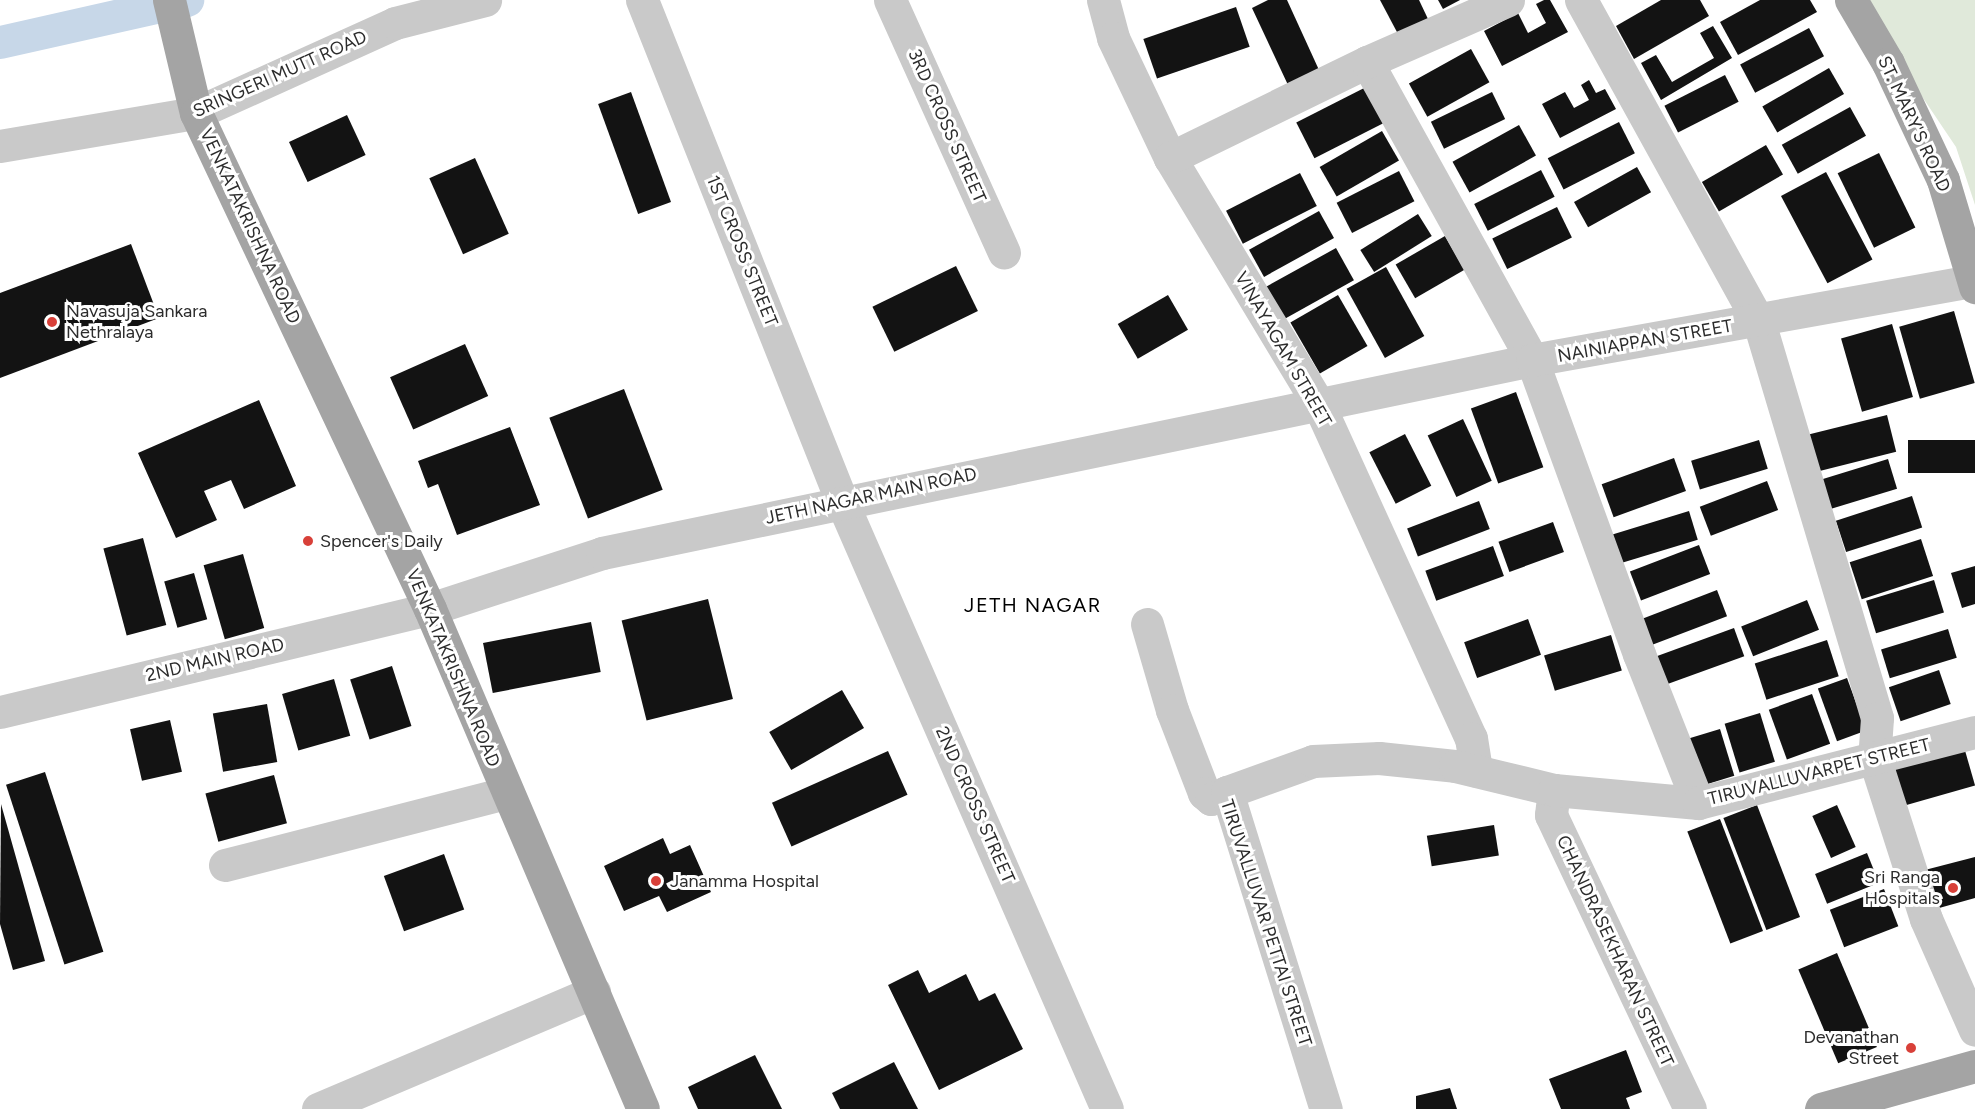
<!DOCTYPE html>
<html>
<head>
<meta charset="utf-8">
<style>
	body { margin:0 }
	#map { position:relative; width:1975px; height:1109px; overflow:hidden; background:#fff; font-family:Figtree,sans-serif }
	div>[style] { position:absolute }
	.green>* { inset:0; background:#e0e9da }
	.canal>* { height:33px; margin:-16.5px; padding:0 16.5px; transform-origin:16.5px; border-radius:16.5px; background:#c7d7e8 }
	.building>* { inset:0; background:#131313; transform-origin:0 0 }
	.minor>* { height:33px; margin:-16.5px; padding:0 16.5px; transform-origin:16.5px; border-radius:16.5px; background:#c9c9c9 }
	.major>* { height:33px; margin:-16.5px; padding:0 16.5px; transform-origin:16.5px; border-radius:16.5px; background:#a4a4a4 }
	.dots>* { width:16px; height:16px; translate:-50% -50%; box-sizing:border-box; border:3px solid #fff; border-radius:50% }
	span { translate:-50% -50%; white-space:nowrap; text-align:center; line-height:1.15; -webkit-text-stroke:6px #fff; paint-order:stroke }
	.street-label { font-size:18px; color:#2c2c2c }
	.poi-label { font-size:18px; color:#2c2c2c }
	.left { translate:0 -50%; text-align:left }
	.right { translate:-100% -50%; text-align:right }
	.neighbourhood-label { font-size:20px; color:#000; letter-spacing:1.5px }
</style>
</head>
<body>
<div id="map">
	<div class="green">
		<i style="clip-path:polygon(1857px 0,1975px 0,1975px 205px,1956px 147px)"></i>
	</div>
	<div class="canal">
		<i style="left:0;top:42px;width:192px;rotate:-12.7deg"></i>
	</div>
	<div class="building">
		<i style="clip-path:polygon(1268px 0,1287px 0,1319px 70px,1288px 85px,1252px 8px)"></i>
		<i style="clip-path:polygon(1380px 0,1419px 0,1428px 19px,1398px 34px)"></i>
		<i style="clip-path:polygon(1438px 0,1460px 0,1443px 9px)"></i>
		<i style="clip-path:polygon(1544px 0,1550px 0,1568px 32px,1502px 66px,1484px 31px,1518px 13px,1528px 33px,1546px 23px,1536px 4px)"></i>
		<i style="clip-path:polygon(1661px 0,1700px 0,1709px 16px,1634px 59px,1616px 26px)"></i>
		<i style="clip-path:polygon(1760px 0,1810px 0,1817px 12px,1738px 55px,1720px 22px)"></i>
		<i style="left:1236px;top:7px;width:42px;height:98px;rotate:71deg"></i>
		<i style="clip-path:polygon(1713px 26px,1732px 58px,1661px 100px,1641px 63px,1656px 55px,1672px 82px,1714px 58px,1700px 33px)"></i>
		<i style="left:1809px;top:28px;width:32px;height:78px;rotate:62deg"></i>
		<i style="left:1471px;top:49px;width:38px;height:71px;rotate:61deg"></i>
		<i style="left:1829px;top:68px;width:30px;height:77px;rotate:60deg"></i>
		<i style="left:1725px;top:75px;width:30px;height:68px;rotate:63deg"></i>
		<i style="clip-path:polygon(1589px 80px,1596px 93px,1605px 89px,1616px 109px,1560px 138px,1542px 104px,1565px 92px,1574px 108px,1589px 100px,1581px 85px)"></i>
		<i style="left:1372px;top:84px;width:40px;height:85px;rotate:63deg"></i>
		<i style="left:631px;top:92px;width:117px;height:35px;rotate:70deg"></i>
		<i style="left:1492px;top:92px;width:30px;height:68px;rotate:64deg"></i>
		<i style="left:1850px;top:107px;width:33px;height:78px;rotate:61deg"></i>
		<i style="left:347px;top:115px;width:44px;height:64px;rotate:65deg"></i>
		<i style="left:1619px;top:122px;width:35px;height:80px;rotate:63deg"></i>
		<i style="left:1519px;top:125px;width:35px;height:76px;rotate:61deg"></i>
		<i style="left:1382px;top:131px;width:34px;height:72px;rotate:60deg"></i>
		<i style="left:1766px;top:145px;width:34px;height:74px;rotate:60deg"></i>
		<i style="left:1879px;top:153px;width:83px;height:46px;rotate:64deg"></i>
		<i style="left:475px;top:158px;width:83px;height:50px;rotate:66deg"></i>
		<i style="left:1637px;top:167px;width:29px;height:72px;rotate:61deg"></i>
		<i style="left:1541px;top:170px;width:30px;height:75px;rotate:63deg"></i>
		<i style="left:1399px;top:171px;width:34px;height:70px;rotate:63deg"></i>
		<i style="left:1826px;top:172px;width:99px;height:51px;rotate:62deg"></i>
		<i style="left:1300px;top:173px;width:37px;height:83px;rotate:63deg"></i>
		<i style="left:1557px;top:207px;width:34px;height:72px;rotate:64deg"></i>
		<i style="left:1319px;top:211px;width:31px;height:80px;rotate:61deg"></i>
		<i style="left:1418px;top:214px;width:26px;height:68px;rotate:58deg"></i>
		<i style="left:1445px;top:236px;width:39px;height:57px;rotate:60deg"></i>
		<i style="clip-path:polygon(131px 244px,159px 318px,0 378px,0 293px)"></i>
		<i style="left:1336px;top:248px;width:37px;height:81px;rotate:61deg"></i>
		<i style="left:956px;top:266px;width:50px;height:93px;rotate:64deg"></i>
		<i style="left:1386px;top:267px;width:79px;height:45px;rotate:61deg"></i>
		<i style="left:1168px;top:295px;width:40px;height:58px;rotate:60deg"></i>
		<i style="left:1338px;top:295px;width:59px;height:55px;rotate:60deg"></i>
		<i style="left:1954px;top:311px;width:75px;height:57px;rotate:74deg"></i>
		<i style="left:1892px;top:324px;width:76px;height:53px;rotate:74deg"></i>
		<i style="left:465px;top:344px;width:57px;height:82px;rotate:66deg"></i>
		<i style="left:624px;top:389px;width:108px;height:80px;rotate:69deg"></i>
		<i style="left:1516px;top:392px;width:80px;height:48px;rotate:70deg"></i>
		<i style="clip-path:polygon(259px 400px,296px 486px,244px 509px,231px 480px,204px 491px,217px 520px,176px 538px,138px 453px)"></i>
		<i style="left:1887px;top:415px;width:38px;height:86px;rotate:76deg"></i>
		<i style="left:1463px;top:419px;width:68px;height:39px;rotate:65deg"></i>
		<i style="clip-path:polygon(510px 427px,540px 505px,457px 535px,438px 484px,428px 488px,418px 461px)"></i>
		<i style="left:1405px;top:434px;width:58px;height:40px;rotate:63deg"></i>
		<i style="left:1759px;top:440px;width:30px;height:71px;rotate:73deg"></i>
		<i style="left:1975px;top:440px;width:33px;height:67px;rotate:90deg"></i>
		<i style="left:1674px;top:458px;width:35px;height:77px;rotate:70deg"></i>
		<i style="left:1888px;top:459px;width:31px;height:74px;rotate:73deg"></i>
		<i style="left:1767px;top:481px;width:31px;height:72px;rotate:69deg"></i>
		<i style="left:1912px;top:496px;width:33px;height:80px;rotate:72deg"></i>
		<i style="left:1479px;top:501px;width:30px;height:77px;rotate:69deg"></i>
		<i style="left:1689px;top:511px;width:30px;height:86px;rotate:73deg"></i>
		<i style="left:1553px;top:522px;width:32px;height:58px;rotate:70deg"></i>
		<i style="left:143px;top:538px;width:90px;height:41px;rotate:75deg"></i>
		<i style="left:1921px;top:539px;width:39px;height:75px;rotate:72deg"></i>
		<i style="left:1699px;top:545px;width:31px;height:74px;rotate:69deg"></i>
		<i style="left:1493px;top:546px;width:32px;height:72px;rotate:70deg"></i>
		<i style="left:243px;top:554px;width:77px;height:41px;rotate:74deg"></i>
		<i style="clip-path:polygon(1975px 566px,1975px 604px,1962px 608px,1951px 573px)"></i>
		<i style="left:194px;top:573px;width:48px;height:31px;rotate:74deg"></i>
		<i style="left:1934px;top:580px;width:34px;height:71px;rotate:73deg"></i>
		<i style="left:1717px;top:590px;width:28px;height:80px;rotate:69deg"></i>
		<i style="left:708px;top:599px;width:103px;height:89px;rotate:76deg"></i>
		<i style="left:1807px;top:600px;width:32px;height:71px;rotate:68deg"></i>
		<i style="left:1528px;top:619px;width:38px;height:68px;rotate:70deg"></i>
		<i style="left:591px;top:622px;width:51px;height:110px;rotate:79deg"></i>
		<i style="left:1734px;top:628px;width:30px;height:86px;rotate:70deg"></i>
		<i style="left:1948px;top:629px;width:30px;height:70px;rotate:73deg"></i>
		<i style="left:1611px;top:635px;width:37px;height:70px;rotate:73deg"></i>
		<i style="left:1827px;top:640px;width:38px;height:76px;rotate:72deg"></i>
		<i style="left:392px;top:666px;width:63px;height:44px;rotate:72deg"></i>
		<i style="left:1939px;top:670px;width:36px;height:53px;rotate:71deg"></i>
		<i style="left:1847px;top:678px;width:56px;height:31px;rotate:70deg"></i>
		<i style="left:334px;top:679px;width:59px;height:54px;rotate:74deg"></i>
		<i style="left:842px;top:690px;width:44px;height:84px;rotate:60deg"></i>
		<i style="left:1812px;top:694px;width:53px;height:46px;rotate:70deg"></i>
		<i style="left:267px;top:704px;width:59px;height:55px;rotate:80deg"></i>
		<i style="left:1760px;top:713px;width:51px;height:37px;rotate:73deg"></i>
		<i style="left:170px;top:720px;width:53px;height:41px;rotate:77deg"></i>
		<i style="left:1720px;top:729px;width:49px;height:38px;rotate:73deg"></i>
		<i style="left:1964px;top:747px;width:40px;height:74px;rotate:74deg"></i>
		<i style="left:888px;top:751px;width:48px;height:127px;rotate:66deg"></i>
		<i style="left:45px;top:772px;width:189px;height:41px;rotate:72deg"></i>
		<i style="left:274px;top:775px;width:50px;height:71px;rotate:75deg"></i>
		<i style="clip-path:polygon(1px 804px,45px 961px,13px 970px,0 924px)"></i>
		<i style="left:1757px;top:805px;width:120px;height:36px;rotate:69deg"></i>
		<i style="left:1837px;top:805px;width:46px;height:27px;rotate:66deg"></i>
		<i style="left:1720px;top:819px;width:120px;height:35px;rotate:69deg"></i>
		<i style="left:1494px;top:825px;width:31px;height:68px;rotate:81deg"></i>
		<i style="clip-path:polygon(663px 838px,670px 854px,690px 845px,711px 892px,667px 912px,659px 896px,624px 911px,604px 866px)"></i>
		<i style="left:1867px;top:853px;width:32px;height:56px;rotate:68deg"></i>
		<i style="left:444px;top:854px;width:59px;height:64px;rotate:70deg"></i>
		<i style="clip-path:polygon(1975px 857px,1975px 898px,1932px 910px,1921px 871px)"></i>
		<i style="left:1884px;top:889px;width:40px;height:58px;rotate:69deg"></i>
		<i style="left:1837px;top:953px;width:102px;height:42px;rotate:67deg"></i>
		<i style="clip-path:polygon(918px 970px,929px 993px,966px 974px,979px 1001px,995px 993px,1023px 1049px,939px 1090px,888px 985px)"></i>
		<i style="clip-path:polygon(1626px 1050px,1642px 1092px,1626px 1098px,1630px 1109px,1561px 1109px,1549px 1079px)"></i>
		<i style="clip-path:polygon(755px 1055px,782px 1109px,698px 1109px,688px 1087px)"></i>
		<i style="clip-path:polygon(894px 1062px,918px 1109px,840px 1109px,832px 1093px)"></i>
		<i style="clip-path:polygon(1450px 1088px,1457px 1109px,1416px 1109px,1416px 1096px)"></i>
	</div>
	<div class="minor">
		<i style="left:642px;top:0;width:540px;rotate:68.28deg"></i>
		<i style="left:842px;top:502px;width:662px;rotate:66.42deg"></i>
		<i style="left:890px;top:0;width:277px;rotate:65.7deg"></i>
		<i style="left:1103px;top:0;width:39px;rotate:75deg"></i>
		<i style="left:1113px;top:38px;width:133px;rotate:64.6deg"></i>
		<i style="left:1170px;top:158px;width:288px;rotate:58.9deg"></i>
		<i style="left:1319px;top:405px;width:366px;rotate:65.5deg"></i>
		<i style="left:1471px;top:738px;width:33px;rotate:81deg"></i>
		<i style="left:1581px;top:0;width:368px;rotate:61.1deg"></i>
		<i style="left:1759px;top:322px;width:413px;rotate:73.4deg"></i>
		<i style="left:1877px;top:718px;width:39px;rotate:94deg"></i>
		<i style="left:1874px;top:757px;width:170px;rotate:72.2deg"></i>
		<i style="left:1926px;top:919px;width:121px;rotate:66.2deg"></i>
		<i style="left:1367px;top:62px;width:341px;rotate:61deg"></i>
		<i style="left:1532px;top:360px;width:313px;rotate:70deg"></i>
		<i style="left:1639px;top:654px;width:160px;rotate:68.4deg"></i>
		<i style="left:0;top:146px;width:199px;rotate:-9.6deg"></i>
		<i style="left:196px;top:113px;width:218px;rotate:-24.3deg"></i>
		<i style="left:395px;top:23px;width:93px;rotate:-14.3deg"></i>
		<i style="left:1170px;top:158px;width:219px;rotate:-26deg"></i>
		<i style="left:1367px;top:62px;width:154px;rotate:-23.7deg"></i>
		<i style="left:1147px;top:624px;width:90px;rotate:73.8deg"></i>
		<i style="left:1172px;top:710px;width:89px;rotate:68.9deg"></i>
		<i style="left:1204px;top:793px;width:9px;rotate:41deg"></i>
		<i style="left:1211px;top:799px;width:17px;rotate:-24deg"></i>
		<i style="left:1227px;top:792px;width:332px;rotate:72.7deg"></i>
		<i style="left:0;top:712px;width:442px;rotate:-13.5deg"></i>
		<i style="left:430px;top:609px;width:181px;rotate:-18deg"></i>
		<i style="left:602px;top:553px;width:950px;rotate:-11.72deg"></i>
		<i style="left:1532px;top:360px;width:448px;rotate:-10.2deg"></i>
		<i style="left:1554px;top:790px;width:25px;rotate:97deg"></i>
		<i style="left:1551px;top:815px;width:325px;rotate:64.7deg"></i>
		<i style="left:1227px;top:792px;width:91px;rotate:-19.8deg"></i>
		<i style="left:1313px;top:761px;width:66px;rotate:-2.6deg"></i>
		<i style="left:1379px;top:758px;width:76px;rotate:6deg"></i>
		<i style="left:1455px;top:766px;width:102px;rotate:13.6deg"></i>
		<i style="left:1554px;top:790px;width:145px;rotate:5.2deg"></i>
		<i style="left:1698px;top:803px;width:286px;rotate:-14.4deg"></i>
		<i style="left:225px;top:865px;width:290px;rotate:-14.4deg"></i>
		<i style="left:318px;top:1109px;width:300px;rotate:-23deg"></i>
	</div>
	<div class="major">
		<i style="left:169px;top:0;width:116px;rotate:76.6deg"></i>
		<i style="left:196px;top:113px;width:548px;rotate:64.74deg"></i>
		<i style="left:430px;top:609px;width:543px;rotate:66.93deg"></i>
		<i style="left:1851px;top:0;width:73px;rotate:59.6deg"></i>
		<i style="left:1888px;top:63px;width:129px;rotate:64.8deg"></i>
		<i style="left:1943px;top:180px;width:112px;rotate:73.3deg"></i>
		<i style="left:1821px;top:1109px;width:160px;rotate:-15.6deg"></i>
	</div>
	<div class="dots">
		<i style="left:52px;top:322px;background:#d84039"></i>
		<i style="left:308px;top:541px;background:#d84039"></i>
		<i style="left:656px;top:881px;background:#d84039"></i>
		<i style="left:1953px;top:888px;background:#d84039"></i>
		<i style="left:1911px;top:1048px;background:#d84039"></i>
	</div>
	<div class="street-label">
		<span style="left:280px;top:74px;rotate:-24deg">SRINGERI MUTT ROAD</span>
		<span style="left:1914px;top:124px;rotate:65deg">ST. MARY'S ROAD</span>
		<span style="left:947px;top:126px;rotate:66deg">3RD CROSS STREET</span>
		<span style="left:250px;top:226px;rotate:65deg">VENKATAKRISHNA ROAD</span>
		<span style="left:742px;top:251px;rotate:68deg">1ST CROSS STREET</span>
		<span style="left:1645px;top:341px;rotate:-10deg">NAINIAPPAN STREET</span>
		<span style="left:1283px;top:349px;rotate:60deg">VINAYAGAM STREET</span>
		<span style="left:871px;top:496px;rotate:-12deg">JETH NAGAR MAIN ROAD</span>
		<span style="left:215px;top:660px;rotate:-13deg">2ND MAIN ROAD</span>
		<span style="left:453px;top:668px;rotate:67deg">VENKATAKRISHNA ROAD</span>
		<span style="left:1819px;top:772px;rotate:-14deg">TIRUVALLUVARPET STREET</span>
		<span style="left:975px;top:805px;rotate:66deg">2ND CROSS STREET</span>
		<span style="left:1266px;top:923px;rotate:72deg">TIRUVALLUVAR PETTAI STREET</span>
		<span style="left:1615px;top:951px;rotate:65deg">CHANDRASEKHARAN STREET</span>
	</div>
	<div class="poi-label">
		<span class="left" style="left:66px;top:322px">Navasuja Sankara<br>Nethralaya</span>
		<span class="left" style="left:320px;top:541px">Spencer's Daily</span>
		<span class="right" style="left:1940px;top:888px">Sri Ranga<br>Hospitals</span>
		<span class="left" style="left:670px;top:881px">Janamma Hospital</span>
		<span class="right" style="left:1899px;top:1048px">Devanathan<br>Street</span>
	</div>
	<div class="neighbourhood-label">
		<span style="left:1033px;top:605px">JETH NAGAR</span>
	</div>
</div>
</body>
</html>
